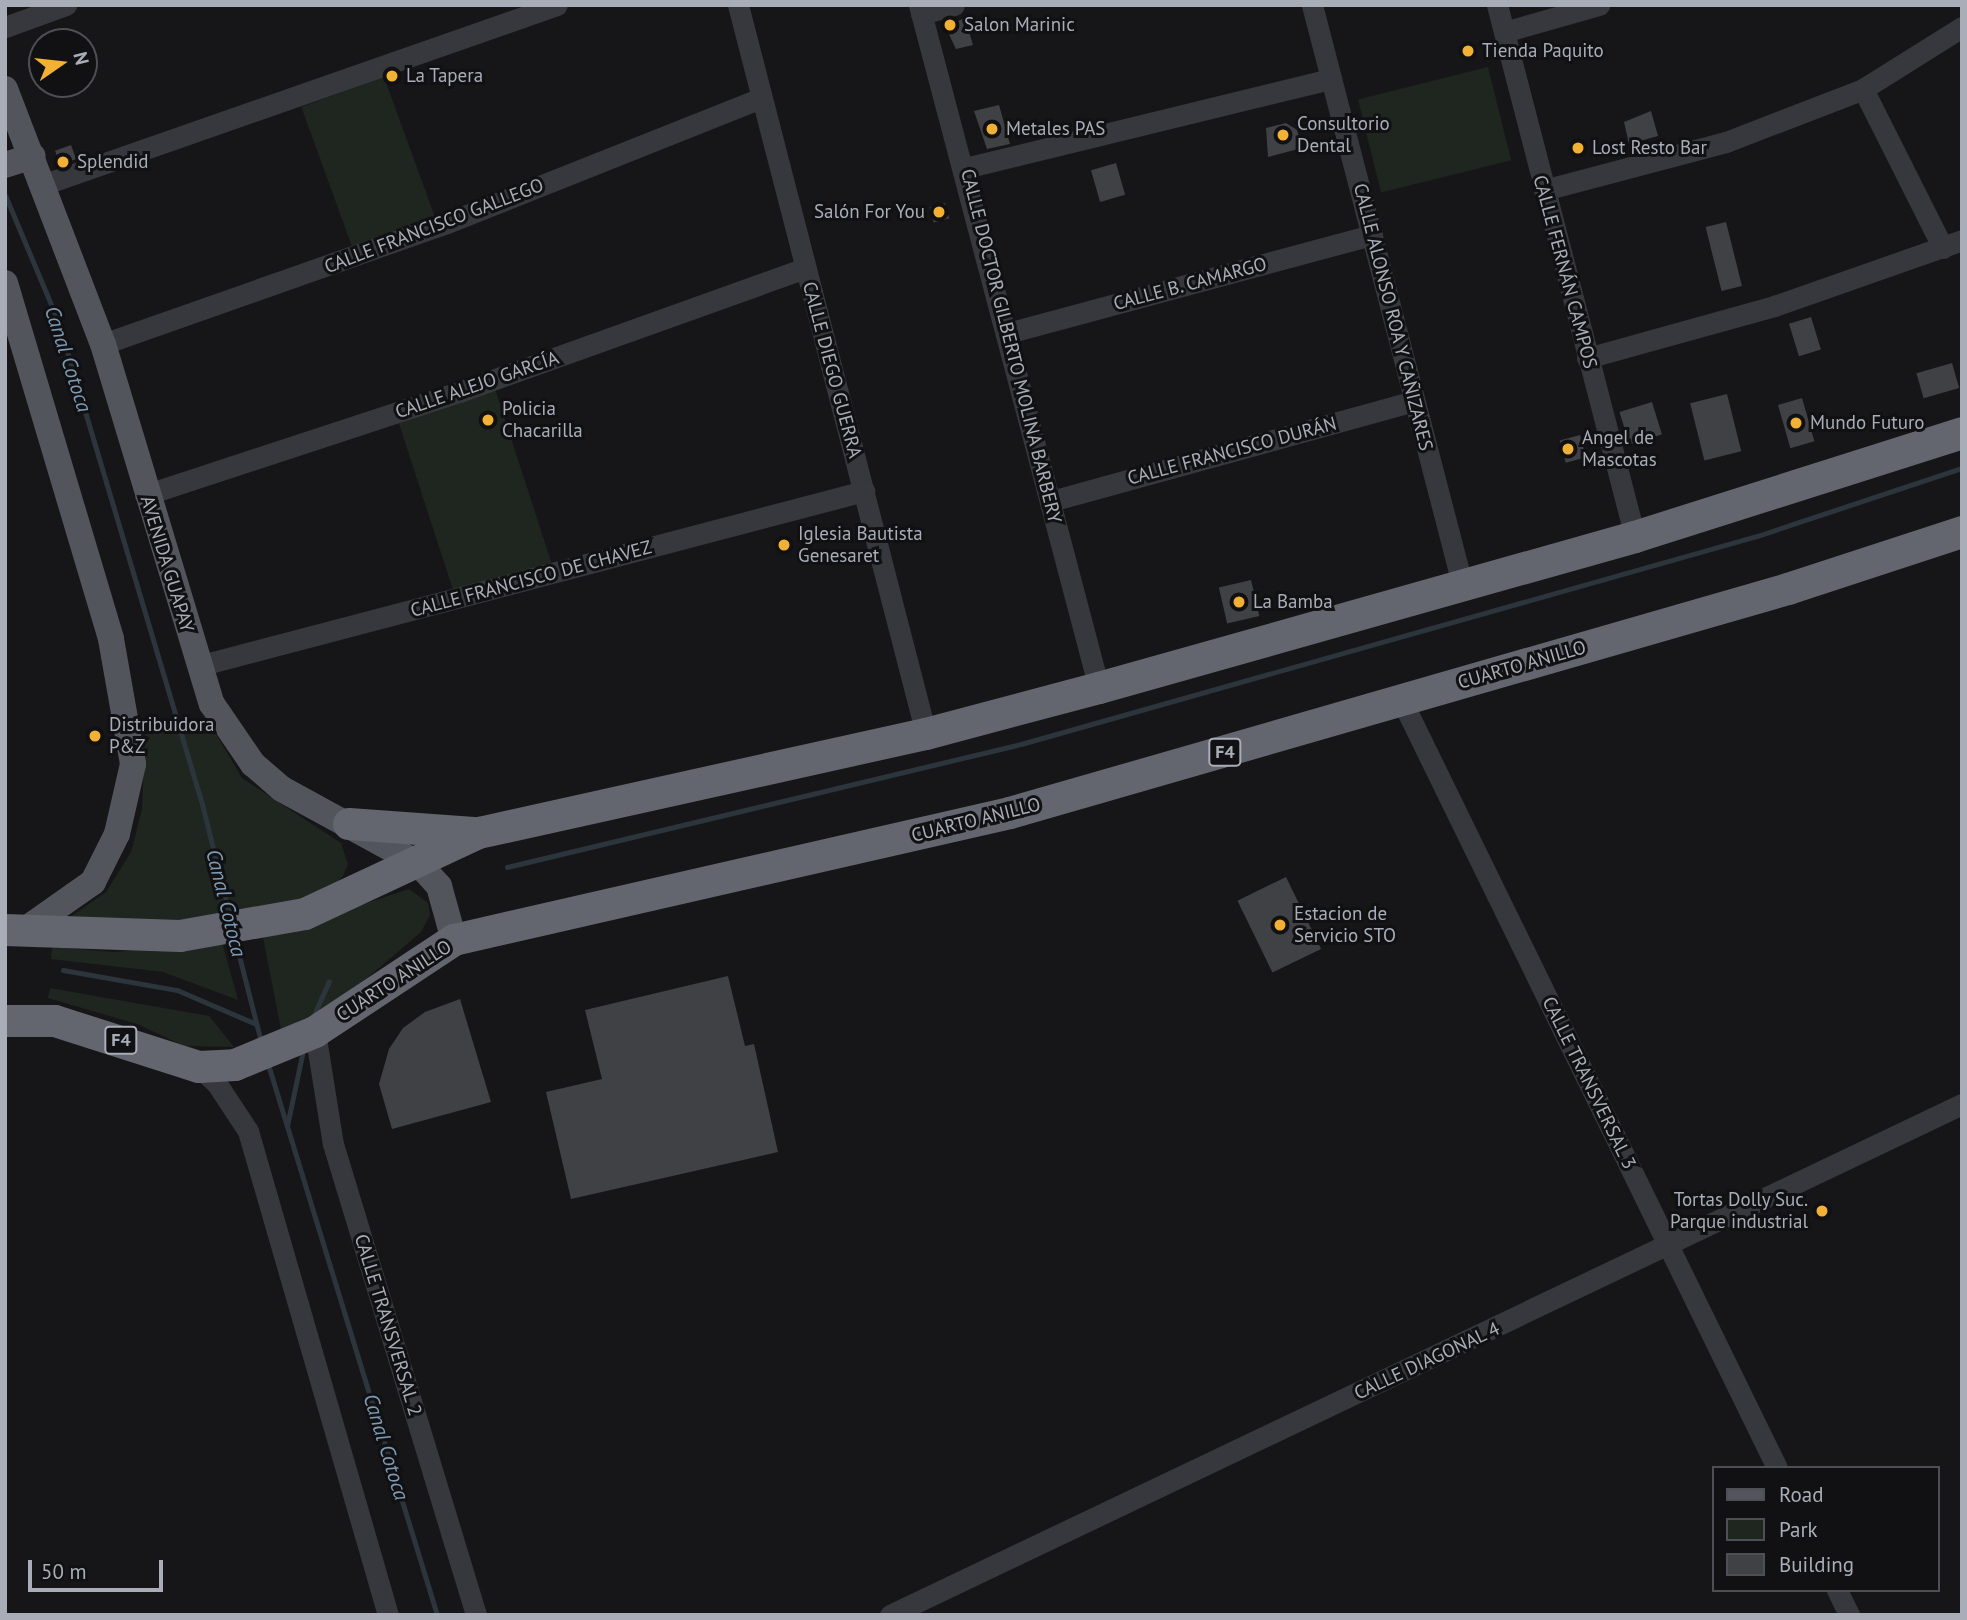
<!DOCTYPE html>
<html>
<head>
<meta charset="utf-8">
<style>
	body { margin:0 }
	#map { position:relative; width:1967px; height:1620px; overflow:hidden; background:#161618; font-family:"PT Sans",sans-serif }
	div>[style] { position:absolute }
	.green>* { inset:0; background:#1e261f; transform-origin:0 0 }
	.stream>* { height:5px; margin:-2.5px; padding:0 2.5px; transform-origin:2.5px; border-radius:2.5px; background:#2c353c }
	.building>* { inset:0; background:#404145; transform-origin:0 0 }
	.minor>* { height:21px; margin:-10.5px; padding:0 10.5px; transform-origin:10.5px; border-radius:10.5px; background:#37383d }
	.major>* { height:26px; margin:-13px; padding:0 13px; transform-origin:13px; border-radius:13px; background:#53555c }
	.highway>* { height:32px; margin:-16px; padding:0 16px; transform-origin:16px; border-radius:16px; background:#63666e }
	.dots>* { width:19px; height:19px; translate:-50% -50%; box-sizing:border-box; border:4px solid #111113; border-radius:50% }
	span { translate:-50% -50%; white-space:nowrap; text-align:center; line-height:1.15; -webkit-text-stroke:6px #111113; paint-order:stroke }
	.shield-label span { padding:2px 5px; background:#111113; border:2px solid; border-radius:5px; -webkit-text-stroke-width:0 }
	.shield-label { font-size:18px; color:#a8adb8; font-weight:700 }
	.poi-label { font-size:19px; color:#a8adb8 }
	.left { translate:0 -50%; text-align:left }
	.right { translate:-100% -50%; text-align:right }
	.street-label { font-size:19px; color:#a8adb8 }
	.water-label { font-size:21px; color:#7f9bb3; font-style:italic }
	.frame { position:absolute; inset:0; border:7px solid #a8adb8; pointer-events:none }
	.legend { position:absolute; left:1712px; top:1466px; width:228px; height:126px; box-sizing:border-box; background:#111113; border:2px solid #4d4f55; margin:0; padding:9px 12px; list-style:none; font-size:21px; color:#a8adb8 }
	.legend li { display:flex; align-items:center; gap:14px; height:35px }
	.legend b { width:35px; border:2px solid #4d4f55 }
	.north { position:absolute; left:28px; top:28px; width:70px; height:70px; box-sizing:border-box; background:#111113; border:2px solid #4d4f55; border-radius:50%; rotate:76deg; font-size:19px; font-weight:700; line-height:28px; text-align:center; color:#a8adb8 }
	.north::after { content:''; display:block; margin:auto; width:24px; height:32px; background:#f2b134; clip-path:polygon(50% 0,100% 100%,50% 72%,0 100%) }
	.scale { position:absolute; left:28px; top:1560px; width:135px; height:32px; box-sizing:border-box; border:4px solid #a8adb8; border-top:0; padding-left:9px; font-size:21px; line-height:24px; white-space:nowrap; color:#a8adb8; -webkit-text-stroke:5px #111113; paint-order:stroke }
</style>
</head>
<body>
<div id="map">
	<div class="green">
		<i style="left:1488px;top:67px;width:96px;height:134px;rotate:76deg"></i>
		<i style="left:384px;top:77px;width:148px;height:88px;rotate:70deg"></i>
		<i style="left:495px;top:389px;width:185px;height:102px;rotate:72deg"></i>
		<i style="clip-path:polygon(206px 717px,242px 778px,341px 843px,348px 864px,343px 876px,322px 897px,179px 923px,66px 920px,106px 892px,131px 852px,142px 809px,145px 731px)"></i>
		<i style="clip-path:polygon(409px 889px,428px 903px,430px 915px,421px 932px,339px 1002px,281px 1030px,263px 937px)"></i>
		<i style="clip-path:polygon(222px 942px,238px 1000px,163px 972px,51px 959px,52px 947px,114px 952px)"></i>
		<i style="clip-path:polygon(50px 988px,209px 1016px,234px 1047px,184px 1046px,137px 1024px,48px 998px)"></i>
	</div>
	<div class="stream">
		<i style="left:5px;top:195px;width:137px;rotate:67.2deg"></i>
		<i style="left:58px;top:321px;width:504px;rotate:73.4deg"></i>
		<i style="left:202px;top:804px;width:115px;rotate:76deg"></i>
		<i style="left:507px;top:867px;width:529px;rotate:-13.46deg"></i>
		<i style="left:1021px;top:744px;width:765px;rotate:-15.78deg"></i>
		<i style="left:1757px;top:536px;width:216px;rotate:-18.4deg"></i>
		<i style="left:234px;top:936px;width:109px;rotate:75.7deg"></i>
		<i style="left:63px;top:970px;width:116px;rotate:10deg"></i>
		<i style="left:177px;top:990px;width:86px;rotate:23.3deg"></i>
		<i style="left:313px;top:1017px;width:39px;rotate:-66deg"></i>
		<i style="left:267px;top:1061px;width:579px;rotate:72.94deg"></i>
		<i style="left:287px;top:1126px;width:78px;rotate:-78.1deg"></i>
	</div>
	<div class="building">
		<i style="clip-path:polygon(965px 18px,973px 45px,956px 49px,945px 26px)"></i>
		<i style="clip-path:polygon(999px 105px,1010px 144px,987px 149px,974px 111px)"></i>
		<i style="clip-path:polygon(1651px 111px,1658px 136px,1629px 144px,1624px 122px)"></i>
		<i style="clip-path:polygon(1286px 123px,1297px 130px,1302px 148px,1268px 157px,1266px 128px)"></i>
		<i style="left:71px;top:145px;width:15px;height:17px;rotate:70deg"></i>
		<i style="left:1116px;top:163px;width:33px;height:26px;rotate:74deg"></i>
		<i style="left:945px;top:203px;width:16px;height:16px;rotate:75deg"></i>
		<i style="left:1726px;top:222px;width:66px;height:21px;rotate:76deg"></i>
		<i style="left:1811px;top:317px;width:34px;height:23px;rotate:73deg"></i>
		<i style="left:1952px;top:363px;width:26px;height:37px;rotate:74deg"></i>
		<i style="left:1727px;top:394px;width:59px;height:38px;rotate:76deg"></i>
		<i style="left:1802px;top:398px;width:45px;height:25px;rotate:74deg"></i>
		<i style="left:1652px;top:402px;width:34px;height:34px;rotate:73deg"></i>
		<i style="left:1580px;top:435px;width:23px;height:21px;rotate:75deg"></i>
		<i style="left:1251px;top:580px;width:37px;height:33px;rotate:77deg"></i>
		<i style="left:1286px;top:877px;width:80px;height:54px;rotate:64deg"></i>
		<i style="clip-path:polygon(728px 976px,745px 1046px,754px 1044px,778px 1152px,571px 1199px,546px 1092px,602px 1079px,585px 1010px)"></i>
		<i style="clip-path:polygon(460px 999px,491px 1102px,392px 1129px,379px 1084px,389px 1049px,403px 1028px,425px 1012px)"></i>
	</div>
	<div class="minor">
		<i style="left:738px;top:5px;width:753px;rotate:75.54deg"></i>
		<i style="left:919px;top:5px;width:706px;rotate:75.24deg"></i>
		<i style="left:1312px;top:5px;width:601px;rotate:75.46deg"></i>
		<i style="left:1497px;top:5px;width:550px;rotate:75.46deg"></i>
		<i style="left:921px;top:14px;width:34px;rotate:-15deg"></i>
		<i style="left:5px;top:27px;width:65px;rotate:-19.8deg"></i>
		<i style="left:1504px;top:32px;width:99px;rotate:-15.9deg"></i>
		<i style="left:1863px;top:89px;width:178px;rotate:63.3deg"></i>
		<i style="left:965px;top:168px;width:377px;rotate:-13.7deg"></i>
		<i style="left:45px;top:184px;width:542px;rotate:-19.27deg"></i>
		<i style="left:1544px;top:190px;width:188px;rotate:-14.8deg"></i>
		<i style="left:1726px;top:142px;width:147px;rotate:-21.1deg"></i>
		<i style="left:1863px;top:89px;width:117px;rotate:-32.1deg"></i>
		<i style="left:1008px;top:333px;width:377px;rotate:-15.1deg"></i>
		<i style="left:103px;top:344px;width:365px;rotate:-19.4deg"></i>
		<i style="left:447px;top:223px;width:338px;rotate:-21.7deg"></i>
		<i style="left:1587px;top:358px;width:194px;rotate:-15.5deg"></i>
		<i style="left:1774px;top:306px;width:199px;rotate:-19.3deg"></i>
		<i style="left:145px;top:495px;width:330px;rotate:-18.2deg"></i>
		<i style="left:459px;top:392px;width:368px;rotate:-19.7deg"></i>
		<i style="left:1051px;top:501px;width:377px;rotate:-15.4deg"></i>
		<i style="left:198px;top:666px;width:689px;rotate:-14.72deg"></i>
		<i style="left:1401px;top:699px;width:856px;rotate:63.94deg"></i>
		<i style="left:315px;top:1032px;width:113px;rotate:80.9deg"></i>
		<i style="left:333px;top:1144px;width:492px;rotate:73.1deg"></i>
		<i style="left:199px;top:1067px;width:25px;rotate:43deg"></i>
		<i style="left:217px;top:1084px;width:56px;rotate:56.6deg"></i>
		<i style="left:248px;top:1131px;width:504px;rotate:73.87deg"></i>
		<i style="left:1837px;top:1590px;width:28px;rotate:64deg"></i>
		<i style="left:890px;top:1615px;width:1188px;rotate:-25.49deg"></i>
	</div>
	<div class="major">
		<i style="left:5px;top:89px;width:273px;rotate:69deg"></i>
		<i style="left:103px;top:344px;width:376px;rotate:73.2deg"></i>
		<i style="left:212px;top:704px;width:73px;rotate:55.7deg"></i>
		<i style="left:253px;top:764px;width:38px;rotate:41deg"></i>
		<i style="left:282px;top:789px;width:156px;rotate:28.7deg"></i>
		<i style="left:419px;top:864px;width:30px;rotate:48deg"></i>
		<i style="left:439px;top:886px;width:56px;rotate:74.5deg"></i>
		<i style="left:5px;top:165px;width:29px;rotate:-18deg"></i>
		<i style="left:5px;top:283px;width:371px;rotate:73.4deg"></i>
		<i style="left:111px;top:639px;width:127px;rotate:80deg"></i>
		<i style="left:133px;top:764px;width:72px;rotate:102.9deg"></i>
		<i style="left:117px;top:834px;width:54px;rotate:116.6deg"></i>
		<i style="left:93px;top:882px;width:82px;rotate:145deg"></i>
	</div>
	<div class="highway">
		<i style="left:349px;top:824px;width:125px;rotate:4.1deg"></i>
		<i style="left:5px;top:930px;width:175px;rotate:2deg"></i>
		<i style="left:180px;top:936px;width:127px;rotate:-10deg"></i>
		<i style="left:305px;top:914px;width:192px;rotate:-25deg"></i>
		<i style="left:479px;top:833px;width:458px;rotate:-12.5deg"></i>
		<i style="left:926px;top:734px;width:179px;rotate:-14.9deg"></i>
		<i style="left:1099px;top:688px;width:557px;rotate:-15.73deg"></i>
		<i style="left:1635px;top:537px;width:343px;rotate:-17.6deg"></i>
		<i style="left:5px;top:1021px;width:50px"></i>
		<i style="left:55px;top:1021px;width:151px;rotate:17.7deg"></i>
		<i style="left:199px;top:1067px;width:36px;rotate:-3deg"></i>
		<i style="left:235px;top:1065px;width:87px;rotate:-22.4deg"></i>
		<i style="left:315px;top:1032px;width:167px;rotate:-33.5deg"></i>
		<i style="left:454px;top:940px;width:570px;rotate:-12.87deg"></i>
		<i style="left:1010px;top:813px;width:810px;rotate:-16.06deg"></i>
		<i style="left:1788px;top:589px;width:183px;rotate:-18.1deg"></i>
	</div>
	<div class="dots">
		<i style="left:950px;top:25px;background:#f2b134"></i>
		<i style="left:1468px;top:51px;background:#f2b134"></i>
		<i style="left:392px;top:76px;background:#f2b134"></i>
		<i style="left:992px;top:129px;background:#f2b134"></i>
		<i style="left:1283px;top:135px;background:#f2b134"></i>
		<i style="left:1578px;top:148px;background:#f2b134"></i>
		<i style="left:63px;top:162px;background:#f2b134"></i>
		<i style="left:939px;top:212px;background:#f2b134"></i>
		<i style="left:488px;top:420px;background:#f2b134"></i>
		<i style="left:1796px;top:423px;background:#f2b134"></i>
		<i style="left:1568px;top:449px;background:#f2b134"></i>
		<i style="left:784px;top:545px;background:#f2b134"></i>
		<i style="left:1239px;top:602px;background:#f2b134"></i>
		<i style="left:95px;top:736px;background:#f2b134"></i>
		<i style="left:1280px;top:925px;background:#f2b134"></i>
		<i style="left:1822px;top:1211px;background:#f2b134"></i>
	</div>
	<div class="shield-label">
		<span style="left:1225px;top:752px">F4</span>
		<span style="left:121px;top:1040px">F4</span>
	</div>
	<div class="poi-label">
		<span class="left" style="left:964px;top:25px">Salon Marinic</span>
		<span class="left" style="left:1482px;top:51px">Tienda Paquito</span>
		<span class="left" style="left:406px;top:76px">La Tapera</span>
		<span class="left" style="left:1297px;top:135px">Consultorio<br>Dental</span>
		<span class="left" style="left:1006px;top:129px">Metales PAS</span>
		<span class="left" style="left:1592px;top:148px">Lost Resto Bar</span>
		<span class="left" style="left:77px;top:162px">Splendid</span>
		<span class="right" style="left:925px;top:212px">Salón For You</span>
		<span class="left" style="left:502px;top:420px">Policia<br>Chacarilla</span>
		<span class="left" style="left:1810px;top:423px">Mundo Futuro</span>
		<span class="left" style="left:1582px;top:449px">Angel de<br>Mascotas</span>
		<span class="left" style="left:798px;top:545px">Iglesia Bautista<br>Genesaret</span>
		<span class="left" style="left:1253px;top:602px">La Bamba</span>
		<span class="left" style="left:109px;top:736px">Distribuidora<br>P&amp;Z</span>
		<span class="left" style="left:1294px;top:925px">Estacion de<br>Servicio STO</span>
		<span class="right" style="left:1808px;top:1211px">Tortas Dolly Suc.<br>Parque industrial</span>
	</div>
	<div class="street-label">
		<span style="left:434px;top:226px;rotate:-21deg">CALLE FRANCISCO GALLEGO</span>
		<span style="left:1565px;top:272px;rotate:75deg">CALLE FERNÁN CAMPOS</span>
		<span style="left:1190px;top:284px;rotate:-15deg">CALLE B. CAMARGO</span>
		<span style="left:1393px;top:317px;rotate:76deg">CALLE ALONSO ROA Y CAÑIZARES</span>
		<span style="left:1011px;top:346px;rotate:76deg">CALLE DOCTOR GILBERTO MOLINA BARBERY</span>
		<span style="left:832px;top:370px;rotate:75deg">CALLE DIEGO GUERRA</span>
		<span style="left:477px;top:385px;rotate:-19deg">CALLE ALEJO GARCÍA</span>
		<span style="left:1232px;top:451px;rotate:-15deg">CALLE FRANCISCO DURÁN</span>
		<span style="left:167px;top:564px;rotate:73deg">AVENIDA GUAPAY</span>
		<span style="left:531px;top:579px;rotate:-15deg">CALLE FRANCISCO DE CHAVEZ</span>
		<span style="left:1522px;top:665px;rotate:-16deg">CUARTO ANILLO</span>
		<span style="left:976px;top:820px;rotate:-14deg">CUARTO ANILLO</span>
		<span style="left:394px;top:981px;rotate:-33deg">CUARTO ANILLO</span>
		<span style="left:1589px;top:1083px;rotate:64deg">CALLE TRANSVERSAL 3</span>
		<span style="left:388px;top:1325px;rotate:73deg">CALLE TRANSVERSAL 2</span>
		<span style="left:1427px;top:1361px;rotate:-25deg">CALLE DIAGONAL 4</span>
	</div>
	<div class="water-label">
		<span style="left:68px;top:359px;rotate:72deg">Canal Cotoca</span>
		<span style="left:226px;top:903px;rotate:76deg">Canal Cotoca</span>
		<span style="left:386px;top:1447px;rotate:73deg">Canal Cotoca</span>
	</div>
	<div class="frame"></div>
	<ul class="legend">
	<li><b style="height:9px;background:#53555c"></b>Road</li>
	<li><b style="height:19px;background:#1e261f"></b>Park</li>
	<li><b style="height:19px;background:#404145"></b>Building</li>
	</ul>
	<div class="north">N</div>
	<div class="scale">50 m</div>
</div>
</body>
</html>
